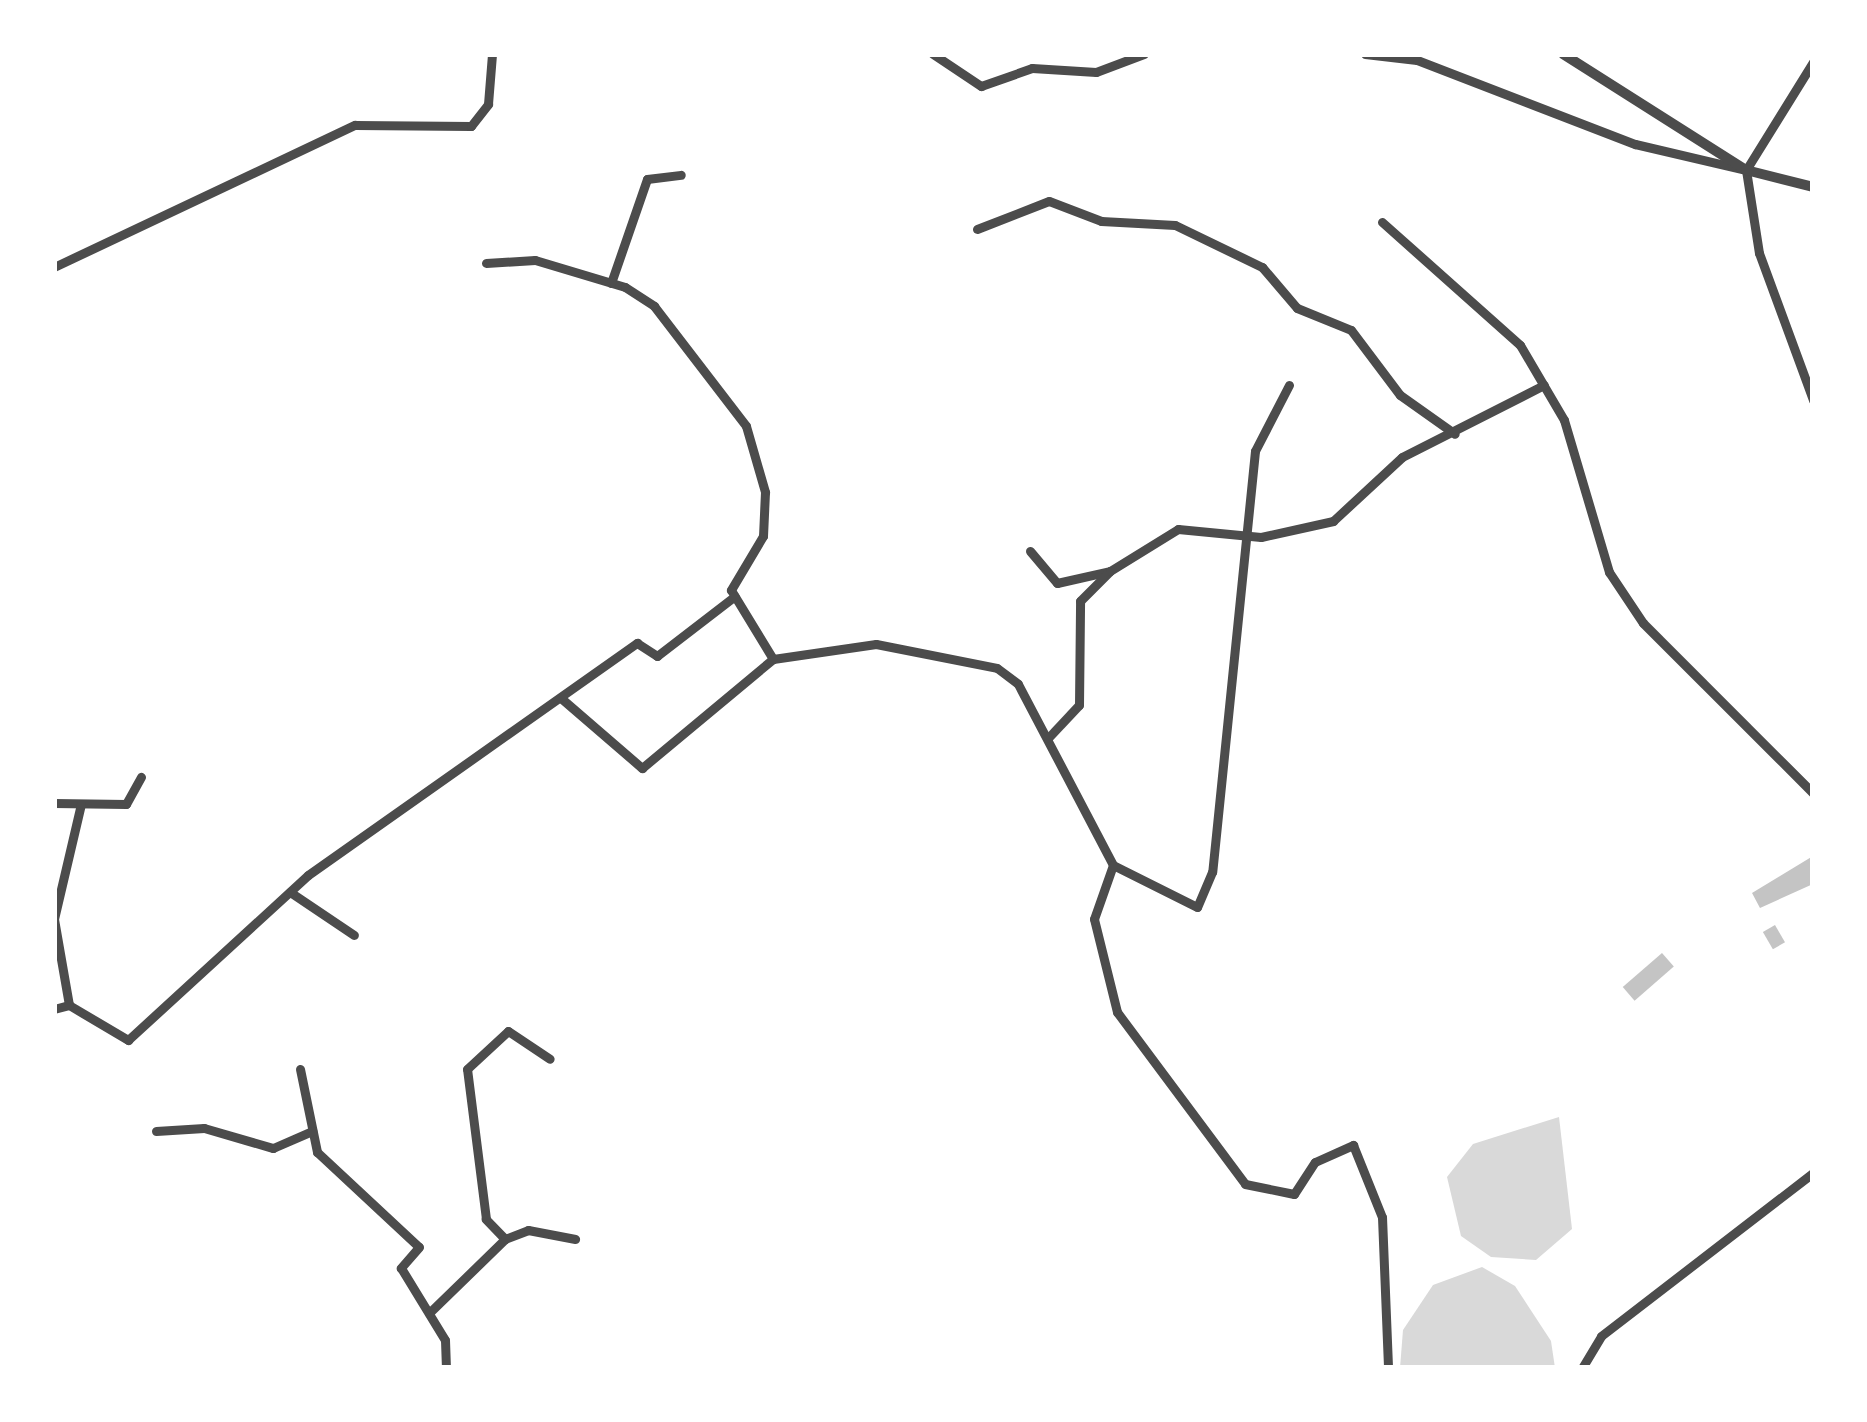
<!DOCTYPE html>
<html>
<head>
<meta charset="utf-8">
<style>
	body { margin:0 }
	#map { position:relative; width:1867px; height:1422px; overflow:hidden; background:#fff; font-family:"Nunito Sans",sans-serif }
	div>[style] { position:absolute }
	.water>* { inset:0; background:#d9d9d9 }
	.building>* { inset:0; background:#c4c4c4; transform-origin:0 0 }
	.minor>* { height:9px; margin:-4.5px; padding:0 4.5px; transform-origin:4.5px; border-radius:4.5px; background:#4c4c4c }
	.tertiary>* { height:10px; margin:-5px; padding:0 5px; transform-origin:5px; border-radius:5px; background:#4c4c4c }
	span { translate:-50% -50%; white-space:nowrap; text-align:center; line-height:1.15; -webkit-text-stroke:12px #fff; paint-order:stroke }
	.frame { position:absolute; inset:0; border:57px solid #fff; pointer-events:none }
</style>
</head>
<body>
<div id="map">
	<div class="water">
		<i style="clip-path:polygon(1559px 1117px,1572px 1229px,1536px 1260px,1491px 1257px,1461px 1236px,1447px 1177px,1473px 1144px)"></i>
		<i style="clip-path:polygon(1482px 1267px,1515px 1286px,1551px 1341px,1555px 1368px,1400px 1368px,1403px 1330px,1433px 1285px)"></i>
	</div>
	<div class="building">
		<i style="clip-path:polygon(1813px 856px,1813px 884px,1760px 908px,1752px 893px)"></i>
		<i style="left:1775px;top:925px;width:20px;height:14px;rotate:60deg"></i>
		<i style="left:1662px;top:953px;width:18px;height:52px;rotate:49deg"></i>
	</div>
	<div class="minor">
		<i style="left:933px;top:54px;width:58px;rotate:33.7deg"></i>
		<i style="left:981px;top:86px;width:54px;rotate:-19.4deg"></i>
		<i style="left:1032px;top:68px;width:64px;rotate:3.6deg"></i>
		<i style="left:1096px;top:72px;width:51px;rotate:-20.6deg"></i>
		<i style="left:1365px;top:54px;width:52px;rotate:6.6deg"></i>
		<i style="left:1417px;top:60px;width:234px;rotate:21.1deg"></i>
		<i style="left:1635px;top:144px;width:110px;rotate:13.2deg"></i>
		<i style="left:1746px;top:170px;width:84px;rotate:81.1deg"></i>
		<i style="left:1759px;top:253px;width:157px;rotate:69.8deg"></i>
		<i style="left:1746px;top:170px;width:127px;rotate:-58.2deg"></i>
		<i style="left:1382px;top:222px;width:185px;rotate:41.7deg"></i>
		<i style="left:1520px;top:345px;width:87px;rotate:59.6deg"></i>
		<i style="left:1564px;top:420px;width:159px;rotate:73.5deg"></i>
		<i style="left:1609px;top:572px;width:61px;rotate:56.3deg"></i>
		<i style="left:1643px;top:623px;width:240px;rotate:45deg"></i>
		<i style="left:977px;top:229px;width:77px;rotate:-21.3deg"></i>
		<i style="left:1049px;top:201px;width:56px;rotate:21deg"></i>
		<i style="left:1101px;top:221px;width:74px;rotate:3.1deg"></i>
		<i style="left:1175px;top:225px;width:97px;rotate:25.8deg"></i>
		<i style="left:1262px;top:267px;width:54px;rotate:49.5deg"></i>
		<i style="left:1297px;top:308px;width:58px;rotate:22.2deg"></i>
		<i style="left:1351px;top:330px;width:81px;rotate:53deg"></i>
		<i style="left:1400px;top:395px;width:67px;rotate:35.3deg"></i>
		<i style="left:486px;top:263px;width:49px;rotate:-3.5deg"></i>
		<i style="left:535px;top:260px;width:94px;rotate:16.7deg"></i>
		<i style="left:625px;top:287px;width:35px;rotate:33deg"></i>
		<i style="left:654px;top:306px;width:151px;rotate:52.5deg"></i>
		<i style="left:746px;top:426px;width:69px;rotate:73.9deg"></i>
		<i style="left:765px;top:492px;width:44px;rotate:92.6deg"></i>
		<i style="left:763px;top:536px;width:63px;rotate:120.7deg"></i>
		<i style="left:731px;top:590px;width:81px;rotate:58.7deg"></i>
		<i style="left:773px;top:659px;width:104px;rotate:-8.3deg"></i>
		<i style="left:876px;top:644px;width:123px;rotate:11.2deg"></i>
		<i style="left:997px;top:668px;width:26px;rotate:37deg"></i>
		<i style="left:1018px;top:684px;width:204px;rotate:62.3deg"></i>
		<i style="left:54px;top:267px;width:333px;rotate:-25.3deg"></i>
		<i style="left:355px;top:125px;width:116px;rotate:0.5deg"></i>
		<i style="left:471px;top:126px;width:28px;rotate:-52deg"></i>
		<i style="left:488px;top:104px;width:50px;rotate:-85.4deg"></i>
		<i style="left:611px;top:283px;width:110px;rotate:-70.9deg"></i>
		<i style="left:647px;top:179px;width:34px;rotate:-7deg"></i>
		<i style="left:1289px;top:385px;width:74px;rotate:117.3deg"></i>
		<i style="left:1255px;top:451px;width:423px;rotate:95.8deg"></i>
		<i style="left:1212px;top:872px;width:38px;rotate:113deg"></i>
		<i style="left:1197px;top:907px;width:94px;rotate:-153.4deg"></i>
		<i style="left:1113px;top:865px;width:57px;rotate:109.4deg"></i>
		<i style="left:1094px;top:919px;width:96px;rotate:76.1deg"></i>
		<i style="left:1117px;top:1012px;width:214px;rotate:53.3deg"></i>
		<i style="left:1245px;top:1184px;width:50px;rotate:11.5deg"></i>
		<i style="left:1294px;top:1194px;width:38px;rotate:-57deg"></i>
		<i style="left:1315px;top:1162px;width:42px;rotate:-24.1deg"></i>
		<i style="left:1353px;top:1145px;width:78px;rotate:68.1deg"></i>
		<i style="left:1382px;top:1217px;width:151px;rotate:87.7deg"></i>
		<i style="left:1030px;top:551px;width:42px;rotate:49.8deg"></i>
		<i style="left:1057px;top:583px;width:54px;rotate:-12.8deg"></i>
		<i style="left:562px;top:699px;width:106px;rotate:40.8deg"></i>
		<i style="left:642px;top:768px;width:170px;rotate:-39.8deg"></i>
		<i style="left:1048px;top:738px;width:45px;rotate:-46.8deg"></i>
		<i style="left:1079px;top:705px;width:104px;rotate:-89.4deg"></i>
		<i style="left:1080px;top:601px;width:42px;rotate:-45deg"></i>
		<i style="left:1110px;top:571px;width:80px;rotate:-31.7deg"></i>
		<i style="left:1178px;top:529px;width:83px;rotate:5.5deg"></i>
		<i style="left:1261px;top:537px;width:74px;rotate:-12.5deg"></i>
		<i style="left:1333px;top:521px;width:94px;rotate:-42.8deg"></i>
		<i style="left:1402px;top:457px;width:159px;rotate:-26.9deg"></i>
		<i style="left:54px;top:803px;width:72px;rotate:0.8deg"></i>
		<i style="left:126px;top:804px;width:31px;rotate:-61deg"></i>
		<i style="left:290px;top:892px;width:77px;rotate:33.9deg"></i>
		<i style="left:69px;top:1005px;width:69px;rotate:30.7deg"></i>
		<i style="left:128px;top:1040px;width:244px;rotate:-42.5deg"></i>
		<i style="left:308px;top:875px;width:403px;rotate:-35.2deg"></i>
		<i style="left:637px;top:643px;width:24px;rotate:33deg"></i>
		<i style="left:657px;top:656px;width:98px;rotate:-37.6deg"></i>
		<i style="left:54px;top:1009px;width:16px;rotate:-15deg"></i>
		<i style="left:69px;top:1005px;width:87px;rotate:-99.9deg"></i>
		<i style="left:54px;top:919px;width:118px;rotate:-76.8deg"></i>
		<i style="left:300px;top:1069px;width:85px;rotate:78.4deg"></i>
		<i style="left:317px;top:1152px;width:139px;rotate:43deg"></i>
		<i style="left:419px;top:1247px;width:28px;rotate:131deg"></i>
		<i style="left:401px;top:1268px;width:84px;rotate:58.6deg"></i>
		<i style="left:445px;top:1340px;width:28px;rotate:88deg"></i>
		<i style="left:156px;top:1131px;width:48px;rotate:-3.6deg"></i>
		<i style="left:204px;top:1128px;width:72px;rotate:16.2deg"></i>
		<i style="left:273px;top:1148px;width:43px;rotate:-23.6deg"></i>
		<i style="left:505px;top:1239px;width:28px;rotate:-134deg"></i>
		<i style="left:486px;top:1219px;width:151px;rotate:-97.2deg"></i>
		<i style="left:467px;top:1069px;width:56px;rotate:-42.8deg"></i>
		<i style="left:508px;top:1031px;width:50px;rotate:33.7deg"></i>
		<i style="left:429px;top:1313px;width:106px;rotate:-44.2deg"></i>
		<i style="left:505px;top:1239px;width:25px;rotate:-21deg"></i>
		<i style="left:528px;top:1230px;width:48px;rotate:10.8deg"></i>
		<i style="left:1582px;top:1368px;width:37px;rotate:-59deg"></i>
		<i style="left:1601px;top:1336px;width:267px;rotate:-37.6deg"></i>
	</div>
	<div class="tertiary">
		<i style="left:1563px;top:54px;width:217px;rotate:32.4deg"></i>
		<i style="left:1746px;top:170px;width:69px;rotate:14.2deg"></i>
	</div>
	<div class="frame"></div>
</div>
</body>
</html>
